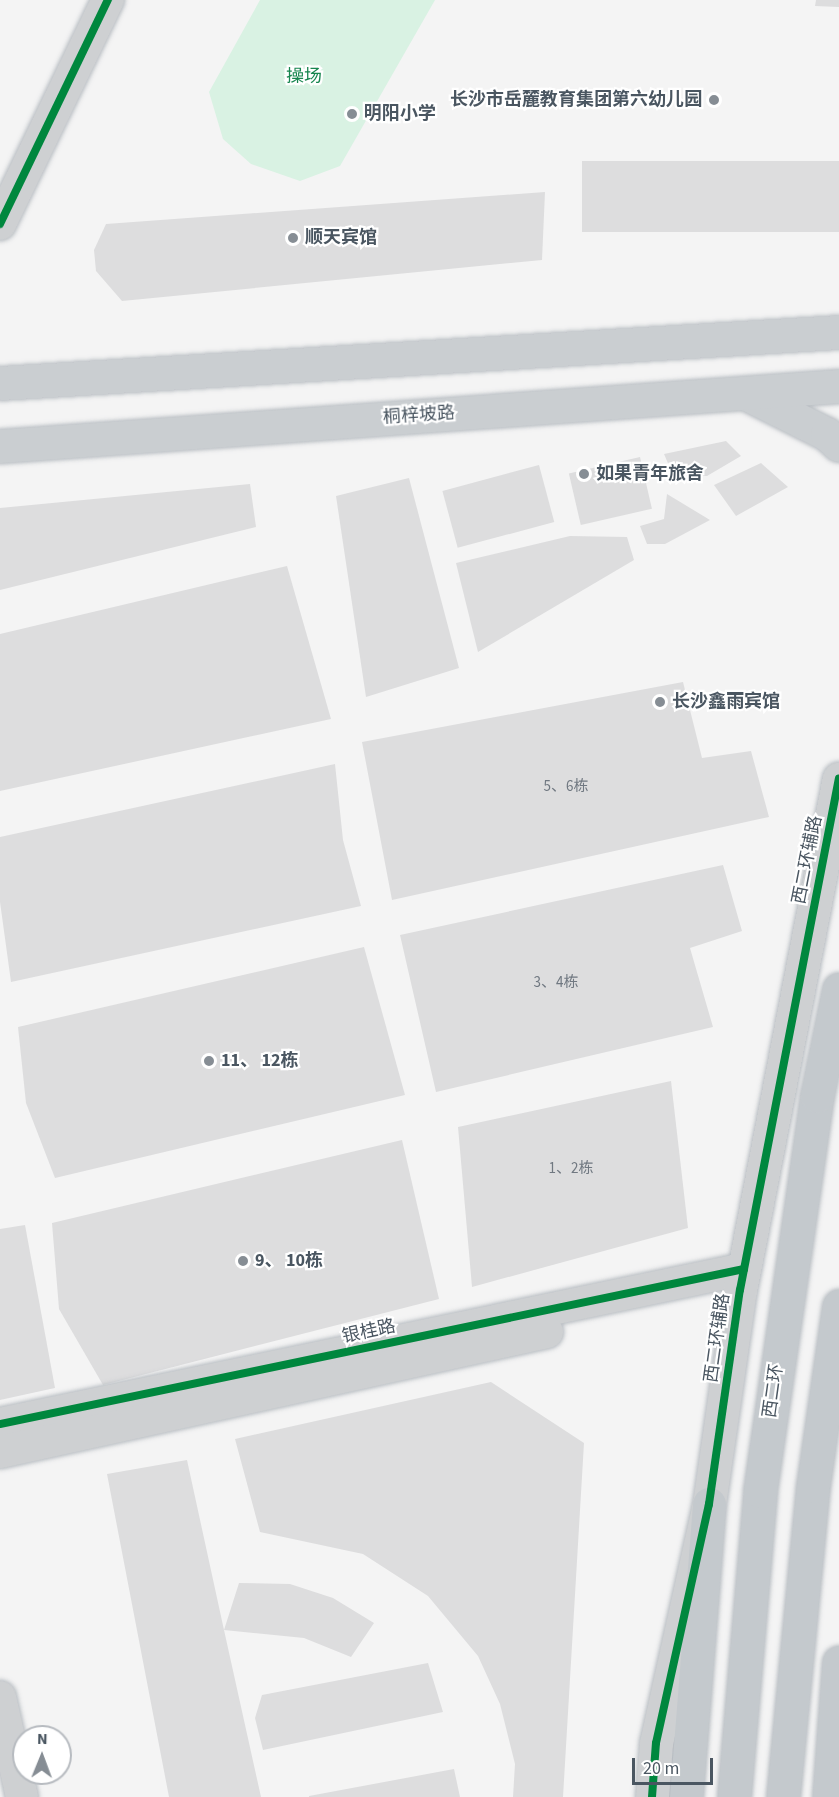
<!DOCTYPE html>
<html>
<head>
<meta charset="utf-8">
<style>
	body { margin:0 }
	#map { position:relative; width:839px; height:1797px; overflow:hidden; background:#f4f4f4; font-family:"Source Sans 3","Noto Sans SC",sans-serif }
	div>[style] { position:absolute }
	.green>* { inset:0; background:#d9f2e3 }
	.building>* { inset:0; background:#ddddde; transform-origin:0 0 }
	.roads { filter:drop-shadow(0 0 2px #b9bec3) drop-shadow(0 0 2px #b9bec3) }
	.minor>* { height:32px; margin:-16px; padding:0 16px; transform-origin:16px; border-radius:16px; background:#ced0d2 }
	.tertiary>* { height:33px; margin:-16.5px; padding:0 16.5px; transform-origin:16.5px; border-radius:16.5px; background:#ced0d2 }
	.primary>* { height:33px; margin:-16.5px; padding:0 16.5px; transform-origin:16.5px; border-radius:16.5px; background:#caced1 }
	.trunk>* { height:33px; margin:-16.5px; padding:0 16.5px; transform-origin:16.5px; border-radius:16.5px; background:#c4c9cd }
	.cycleway>* { height:8px; margin:-4px; padding:0 4px; transform-origin:4px; border-radius:4px; background:#00873e }
	.dots>* { width:16px; height:16px; translate:-50% -50%; box-sizing:border-box; border:3px solid #fff; border-radius:50% }
	span { translate:-50% -50%; white-space:nowrap; text-align:center; line-height:1.15; -webkit-text-stroke:4.5px #fff; paint-order:stroke }
	.number-label { font-size:15px; color:#707881 }
	.number-label span { -webkit-text-stroke-width:0 }
	.park-label { font-size:18px; color:#17864f }
	.poi-label { font-size:18px; color:#4a5661; font-weight:700 }
	.right { translate:-100% -50%; text-align:right }
	.left { translate:0 -50%; text-align:left }
	.street-label { font-size:18px; color:#4a5661 }
	.north { position:absolute; left:12px; top:1725px; width:60px; height:60px; box-sizing:border-box; background:#fff; border:2px solid #b7bbc0; border-radius:50%; rotate:1deg; font-size:16px; font-weight:700; line-height:24px; text-align:center; color:#4a5661 }
	.north::after { content:''; display:block; margin:auto; width:21px; height:27px; background:#868d94; clip-path:polygon(50% 0,100% 100%,50% 72%,0 100%) }
	.scale { position:absolute; left:632px; top:1758px; width:81px; height:27px; box-sizing:border-box; border:3px solid #4a5661; border-top:0; padding-left:8px; font-size:18px; line-height:21px; white-space:nowrap; color:#4a5661; -webkit-text-stroke:4px #fff; paint-order:stroke }
</style>
</head>
<body>
<div id="map">
	<div class="green">
		<i style="clip-path:polygon(260px 0,435px 0,340px 166px,300px 181px,251px 164px,223px 139px,209px 92px)"></i>
	</div>
	<div class="building">
		<i style="clip-path:polygon(816px 0,839px 0,839px 7px,815px 6px)"></i>
		<i style="left:839px;top:161px;width:71px;height:257px;rotate:90deg"></i>
		<i style="clip-path:polygon(545px 192px,542px 260px,122px 301px,96px 271px,94px 250px,106px 224px)"></i>
		<i style="clip-path:polygon(726px 441px,741px 456px,707px 476px,673px 475px,664px 454px)"></i>
		<i style="left:640px;top:457px;width:53px;height:73px;rotate:77deg"></i>
		<i style="clip-path:polygon(761px 463px,788px 487px,736px 516px,714px 485px)"></i>
		<i style="left:539px;top:465px;width:59px;height:100px;rotate:75deg"></i>
		<i style="clip-path:polygon(409px 478px,459px 668px,366px 697px,336px 496px)"></i>
		<i style="clip-path:polygon(250px 484px,256px 527px,0 590px,0 508px)"></i>
		<i style="clip-path:polygon(667px 494px,710px 520px,665px 544px,647px 544px,640px 526px,664px 519px)"></i>
		<i style="clip-path:polygon(570px 536px,627px 537px,634px 560px,478px 652px,456px 563px)"></i>
		<i style="clip-path:polygon(287px 566px,331px 719px,0 791px,0 634px)"></i>
		<i style="clip-path:polygon(683px 682px,702px 758px,751px 751px,769px 817px,392px 900px,362px 742px)"></i>
		<i style="clip-path:polygon(335px 764px,343px 840px,361px 906px,11px 982px,0 902px,0 837px)"></i>
		<i style="clip-path:polygon(723px 865px,742px 931px,690px 948px,713px 1027px,436px 1092px,400px 935px)"></i>
		<i style="clip-path:polygon(364px 947px,405px 1095px,55px 1178px,26px 1103px,18px 1027px)"></i>
		<i style="clip-path:polygon(671px 1081px,688px 1228px,472px 1287px,458px 1127px)"></i>
		<i style="clip-path:polygon(402px 1140px,439px 1299px,103px 1385px,59px 1309px,52px 1223px)"></i>
		<i style="clip-path:polygon(25px 1225px,55px 1388px,0 1400px,0 1229px)"></i>
		<i style="clip-path:polygon(491px 1382px,584px 1443px,563px 1797px,513px 1797px,515px 1764px,500px 1704px,478px 1656px,428px 1596px,363px 1554px,260px 1532px,235px 1439px)"></i>
		<i style="clip-path:polygon(187px 1460px,224px 1630px,261px 1797px,169px 1797px,107px 1474px)"></i>
		<i style="clip-path:polygon(239px 1583px,290px 1584px,333px 1598px,374px 1623px,351px 1657px,304px 1638px,224px 1630px)"></i>
		<i style="clip-path:polygon(428px 1663px,443px 1712px,263px 1750px,255px 1718px,262px 1695px)"></i>
		<i style="clip-path:polygon(454px 1769px,460px 1797px,309px 1797px,309px 1796px)"></i>
	</div>
	<div class="roads">
		<div class="minor">
			<i style="left:0;top:224px;width:249px;rotate:-64.3deg"></i>
			<i style="left:0;top:1424px;width:760px;rotate:-11.77deg"></i>
			<i style="left:0;top:1452px;width:560px;rotate:-12.37deg"></i>
			<i style="left:0;top:1697px;width:102px;rotate:77.6deg"></i>
		</div>
		<div class="tertiary">
			<i style="left:652px;top:1797px;width:54px;rotate:-85.8deg"></i>
			<i style="left:656px;top:1743px;width:245px;rotate:-77.5deg"></i>
			<i style="left:709px;top:1504px;width:216px;rotate:-81.8deg"></i>
			<i style="left:740px;top:1290px;width:521px;rotate:-79.06deg"></i>
		</div>
		<div class="primary">
			<i style="left:0;top:383px;width:841px;rotate:-3.48deg"></i>
			<i style="left:745px;top:393px;width:92px;rotate:26.6deg"></i>
			<i style="left:827px;top:434px;width:16px;rotate:43deg"></i>
			<i style="left:0;top:446px;width:841px;rotate:-4.09deg"></i>
		</div>
		<div class="trunk">
			<i style="left:686px;top:1797px;width:294px;rotate:-85.5deg"></i>
			<i style="left:734px;top:1797px;width:307px;rotate:-85.1deg"></i>
			<i style="left:760px;top:1491px;width:399px;rotate:-81.8deg"></i>
			<i style="left:817px;top:1096px;width:109px;rotate:-78.4deg"></i>
			<i style="left:783px;top:1797px;width:312px;rotate:-84.5deg"></i>
			<i style="left:813px;top:1486px;width:182px;rotate:-81.8deg"></i>
			<i style="left:829px;top:1797px;width:135px;rotate:-85.8deg"></i>
		</div>
	</div>
	<div class="cycleway">
		<i style="left:0;top:224px;width:249px;rotate:-64.3deg"></i>
		<i style="left:0;top:1424px;width:760px;rotate:-11.77deg"></i>
		<i style="left:652px;top:1797px;width:54px;rotate:-85.8deg"></i>
		<i style="left:656px;top:1743px;width:245px;rotate:-77.5deg"></i>
		<i style="left:709px;top:1504px;width:216px;rotate:-81.8deg"></i>
		<i style="left:740px;top:1290px;width:521px;rotate:-79.06deg"></i>
	</div>
	<div class="dots">
		<i style="left:714px;top:100px;background:#868d94"></i>
		<i style="left:352px;top:114px;background:#868d94"></i>
		<i style="left:293px;top:238px;background:#868d94"></i>
		<i style="left:584px;top:474px;background:#868d94"></i>
		<i style="left:660px;top:702px;background:#868d94"></i>
		<i style="left:209px;top:1061px;background:#868d94"></i>
		<i style="left:243px;top:1261px;background:#868d94"></i>
	</div>
	<div class="number-label">
		<span style="left:566px;top:787px">5、6栋</span>
		<span style="left:556px;top:983px">3、4栋</span>
		<span style="left:571px;top:1169px">1、2栋</span>
	</div>
	<div class="park-label">
		<span style="left:304px;top:77px">操场</span>
	</div>
	<div class="poi-label">
		<span class="right" style="left:702px;top:100px">长沙市岳麓教育集团第六幼儿园</span>
		<span class="left" style="left:364px;top:114px">明阳小学</span>
		<span class="left" style="left:305px;top:238px">顺天宾馆</span>
		<span class="left" style="left:596px;top:474px">如果青年旅舍</span>
		<span class="left" style="left:672px;top:702px">长沙鑫雨宾馆</span>
		<span class="left" style="left:221px;top:1061px">11、 12栋</span>
		<span class="left" style="left:255px;top:1261px">9、 10栋</span>
	</div>
	<div class="street-label">
		<span style="left:419px;top:416px;rotate:-4deg">桐梓坡路</span>
		<span style="left:808px;top:860px;rotate:-79deg">西二环辅路</span>
		<span style="left:369px;top:1332px;rotate:-12deg">银桂路</span>
		<span style="left:718px;top:1338px;rotate:-82deg">西二环辅路</span>
		<span style="left:774px;top:1391px;rotate:-82deg">西二环</span>
	</div>
	<div class="north">N</div>
	<div class="scale">20 m</div>
</div>
</body>
</html>
